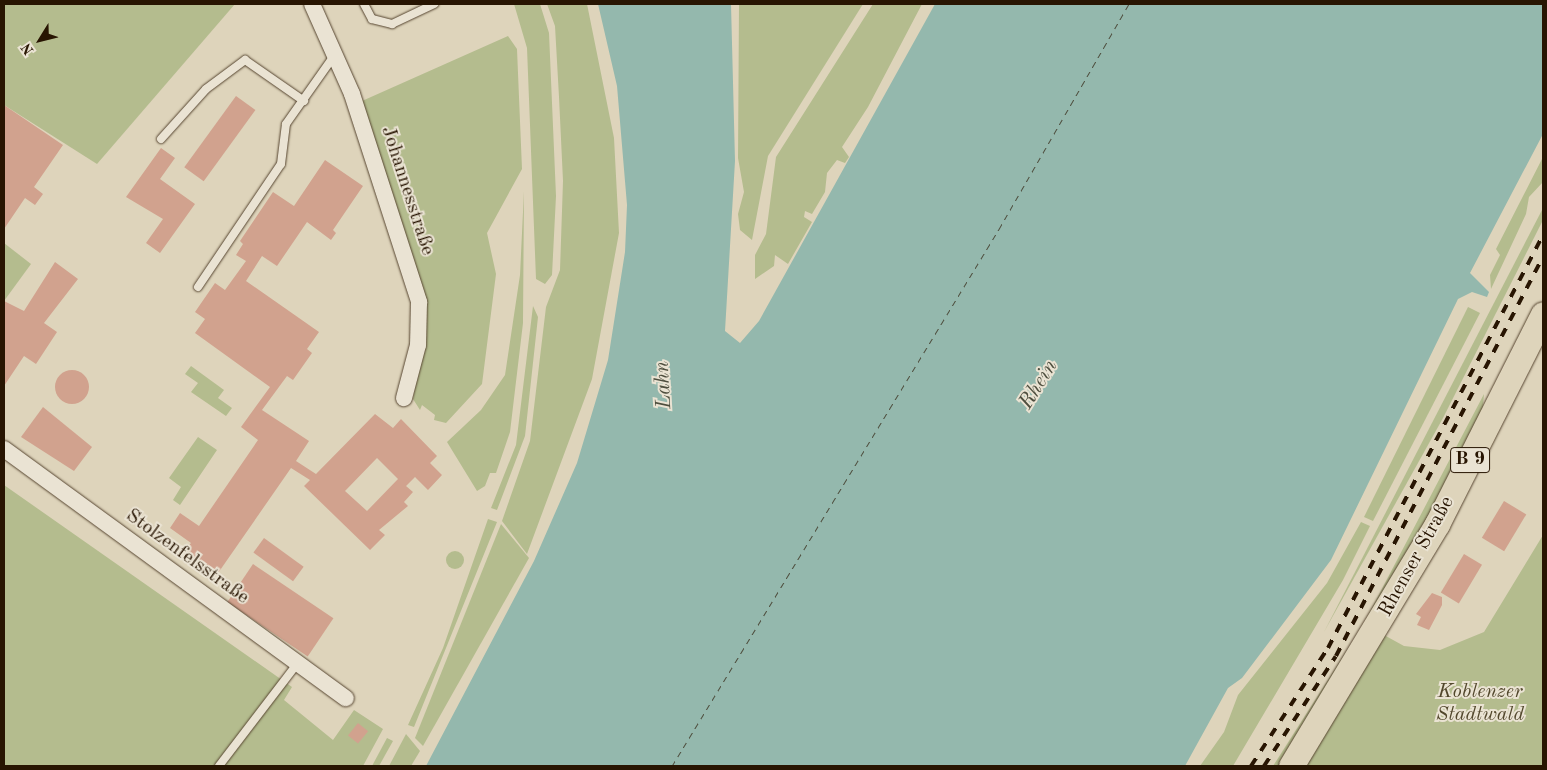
<!DOCTYPE html>
<html>
<head>
<meta charset="utf-8">
<style>
	body { margin:0 }
	#map { position:relative; width:1547px; height:770px; overflow:hidden; background:#ded4bb; font-family:"Old Standard TT",serif }
	div>[style] { position:absolute }
	.green>* { inset:0; background:#b4bc8e }
	.round { border-radius:50% }
	.water>* { inset:0; background:#94b8ad }
	.ferry>* { height:1px; margin-top:-0.5px; transform-origin:0; background:repeating-linear-gradient(90deg,#4e4e3e 0 6px,transparent 0 11px) }
	.building>* { inset:0; background:#d1a28e; transform-origin:0 0 }
	.roads { filter:drop-shadow(0 0 1px #564530) drop-shadow(0 0 1px #564530) }
	.service>* { height:8px; margin:-4px; padding:0 4px; transform-origin:4px; border-radius:4px; background:#eae3d3 }
	.minor>* { height:16px; margin:-8px; padding:0 8px; transform-origin:8px; border-radius:8px; background:#eae3d3 }
	.primary>* { height:25px; margin:-12.5px; padding:0 12.5px; transform-origin:12.5px; border-radius:12.5px; background:#ded4bb }
	.rail>* { height:4px; margin-top:-2px; transform-origin:0; background:repeating-linear-gradient(90deg,#281502 0 9px,transparent 0 18px) }
	span { translate:-50% -50%; white-space:nowrap; text-align:center; line-height:1.15; -webkit-text-stroke:4px #eae3d3; paint-order:stroke }
	.shield-label span { padding:1px 4px; background:#eae3d3; border:1px solid; border-radius:4px; -webkit-text-stroke-width:0 }
	.shield-label { font-size:19px; color:#281502; font-weight:700 }
	.street-label { font-size:20px; color:#281502 }
	.park-label { font-size:20px; color:#52472c; font-style:italic }
	.water-label { font-size:21px; color:#4e4e3e; font-style:italic }
	.frame { position:absolute; inset:0; border:5px solid #281502; pointer-events:none }
	.north { position:absolute; left:15px; top:15px; width:50px; height:50px; -webkit-text-stroke:4px #eae3d3; paint-order:stroke; rotate:234deg; font-size:14px; font-weight:700; line-height:20px; text-align:center; color:#281502 }
	.north::after { content:''; display:block; margin:auto; width:18px; height:22px; background:#281502; clip-path:polygon(50% 0,100% 100%,50% 72%,0 100%) }
</style>
</head>
<body>
<div id="map">
	<div class="green">
		<i style="clip-path:polygon(4px 4px,235px 4px,97px 164px,4px 105px)"></i>
		<i style="clip-path:polygon(514px 4px,540px 4px,549px 33px,556px 196px,552px 275px,545px 284px,536px 279px,527px 48px)"></i>
		<i style="clip-path:polygon(547px 4px,587px 4px,614px 138px,619px 233px,592px 379px,527px 554px,502px 521px,530px 441px,546px 307px,560px 270px,563px 181px,559px 97px,555px 26px)"></i>
		<i style="clip-path:polygon(739px 4px,863px 4px,768px 156px,752px 240px,740px 230px,738px 214px,744px 192px,738px 158px)"></i>
		<i style="clip-path:polygon(873px 4px,922px 4px,868px 107px,842px 147px,849px 157px,845px 163px,837px 160px,827px 173px,825px 192px,812px 214px,805px 211px,804px 217px,812px 222px,788px 264px,775px 255px,774px 266px,755px 279px,755px 255px,766px 234px,776px 157px)"></i>
		<i style="clip-path:polygon(508px 36px,517px 49px,522px 169px,487px 233px,496px 274px,482px 384px,446px 423px,434px 420px,435px 415px,422px 405px,420px 410px,413px 399px,427px 318px,425px 297px,362px 101px)"></i>
		<i style="clip-path:polygon(1543px 157px,1543px 182px,1529px 197px,1526px 214px,1491px 289px,1490px 275px,1500px 255px,1496px 249px)"></i>
		<i style="clip-path:polygon(524px 191px,523px 323px,510px 432px,496px 473px,490px 473px,485px 486px,477px 491px,447px 442px,481px 410px,505px 375px,520px 275px)"></i>
		<i style="clip-path:polygon(1542px 210px,1543px 220px,1443px 418px,1324px 632px)"></i>
		<i style="clip-path:polygon(4px 243px,31px 264px,4px 301px)"></i>
		<i style="clip-path:polygon(533px 306px,538px 317px,525px 436px,497px 510px,491px 508px,516px 445px)"></i>
		<i style="clip-path:polygon(1468px 307px,1480px 313px,1373px 521px,1364px 517px)"></i>
		<i style="clip-path:polygon(191px 366px,224px 390px,218px 398px,232px 408px,226px 416px,191px 392px,198px 383px,185px 374px)"></i>
		<i style="clip-path:polygon(1484px 394px,1482px 419px,1450px 482px,1284px 766px,1273px 766px,1363px 625px)"></i>
		<i style="clip-path:polygon(198px 437px,217px 450px,180px 505px,173px 500px,181px 487px,169px 478px)"></i>
		<i style="clip-path:polygon(4px 485px,292px 687px,284px 700px,333px 740px,354px 710px,383px 729px,363px 766px,4px 766px)"></i>
		<i style="clip-path:polygon(488px 519px,497px 522px,414px 727px,408px 725px,443px 648px)"></i>
		<i style="clip-path:polygon(1361px 522px,1370px 526px,1343px 580px,1233px 766px,1200px 766px,1224px 732px,1238px 695px,1327px 583px)"></i>
		<i style="clip-path:polygon(501px 524px,529px 558px,423px 746px,415px 738px)"></i>
		<i style="clip-path:polygon(1543px 535px,1543px 766px,1302px 766px,1384px 635px,1404px 646px,1440px 650px,1484px 632px)"></i>
		<i class="round" style="left:446px;top:551px;width:18px;height:18px"></i>
		<i style="clip-path:polygon(406px 734px,420px 751px,411px 766px,389px 766px)"></i>
		<i style="clip-path:polygon(387px 738px,393px 741px,379px 766px,372px 766px)"></i>
	</div>
	<div class="water">
		<i style="clip-path:polygon(598px 4px,731px 4px,735px 161px,725px 331px,740px 343px,759px 321px,935px 4px,1543px 4px,1543px 134px,1470px 273px,1489px 292px,1487px 297px,1472px 292px,1458px 299px,1331px 560px,1242px 678px,1228px 688px,1185px 766px,426px 766px,534px 561px,577px 463px,608px 360px,625px 252px,627px 205px,617px 86px)"></i>
	</div>
	<div class="ferry">
		<i style="left:672px;top:766px;width:629px;rotate:-58.66deg"></i>
		<i style="left:999px;top:229px;width:260px;rotate:-60deg"></i>
	</div>
	<div class="building">
		<i style="left:236px;top:96px;width:24px;height:88px;rotate:36deg"></i>
		<i style="clip-path:polygon(4px 105px,63px 145px,34px 187px,43px 194px,35px 205px,25px 198px,4px 229px)"></i>
		<i style="clip-path:polygon(161px 148px,175px 158px,160px 179px,195px 204px,160px 253px,146px 243px,163px 219px,126px 197px)"></i>
		<i style="clip-path:polygon(evenodd,325px 160px,363px 186px,333px 230px,336px 233px,331px 240px,307px 222px,277px 266px,262px 256px,246px 281px,319px 332px,307px 349px,312px 353px,293px 380px,287px 376px,262px 410px,309px 441px,296px 461px,316px 474px,375px 414px,393px 428px,401px 419px,437px 456px,430px 463px,442px 475px,428px 490px,415px 477px,406px 486px,413px 492px,404px 502px,408px 506px,379px 530px,385px 535px,370px 550px,304px 486px,310px 480px,291px 468px,216px 576px,183px 553px,191px 543px,170px 528px,180px 513px,199px 526px,258px 440px,241px 427px,270px 387px,195px 333px,205px 319px,195px 312px,215px 283px,225px 290px,246px 261px,236px 255px,243px 244px,240px 241px,273px 192px,294px 206px,325px 160px,377px 458px,398px 479px,367px 511px,345px 491px,377px 458px)"></i>
		<i style="clip-path:polygon(55px 262px,78px 279px,44px 323px,57px 332px,36px 364px,24px 356px,4px 386px,4px 301px,24px 311px)"></i>
		<i class="round" style="left:55px;top:370px;width:34px;height:34px"></i>
		<i style="clip-path:polygon(43px 407px,92px 447px,74px 471px,21px 437px)"></i>
		<i style="left:1504px;top:501px;width:26px;height:43px;rotate:31deg"></i>
		<i style="left:264px;top:538px;width:49px;height:18px;rotate:36deg"></i>
		<i style="left:1464px;top:554px;width:21px;height:45px;rotate:31deg"></i>
		<i style="left:253px;top:564px;width:97px;height:46px;rotate:34deg"></i>
		<i style="clip-path:polygon(1432px 593px,1442px 597px,1442px 605px,1429px 630px,1417px 625px,1421px 617px,1416px 614px)"></i>
		<i style="left:358px;top:723px;width:13px;height:16px;rotate:39deg"></i>
	</div>
	<div class="roads">
		<div class="service">
			<i style="left:364px;top:4px;width:17px;rotate:62deg"></i>
			<i style="left:372px;top:19px;width:21px;rotate:14deg"></i>
			<i style="left:392px;top:24px;width:47px;rotate:-25.5deg"></i>
			<i style="left:161px;top:139px;width:67px;rotate:-48deg"></i>
			<i style="left:206px;top:89px;width:49px;rotate:-36.6deg"></i>
			<i style="left:245px;top:60px;width:72px;rotate:34.8deg"></i>
			<i style="left:198px;top:287px;width:148px;rotate:-56deg"></i>
			<i style="left:281px;top:164px;width:40px;rotate:-82.9deg"></i>
			<i style="left:286px;top:124px;width:83px;rotate:-54.8deg"></i>
			<i style="left:219px;top:766px;width:128px;rotate:-52.6deg"></i>
		</div>
		<div class="minor">
			<i style="left:312px;top:4px;width:98px;rotate:66deg"></i>
			<i style="left:352px;top:94px;width:219px;rotate:72.1deg"></i>
			<i style="left:419px;top:302px;width:43px;rotate:91.3deg"></i>
			<i style="left:418px;top:345px;width:55px;rotate:104.8deg"></i>
			<i style="left:4px;top:449px;width:423px;rotate:36.1deg"></i>
		</div>
		<div class="primary">
			<i style="left:1291px;top:766px;width:283px;rotate:-58.9deg"></i>
			<i style="left:1437px;top:524px;width:235px;rotate:-63.2deg"></i>
		</div>
	</div>
	<div class="rail">
		<i style="left:1251px;top:766px;width:141px;rotate:-56.9deg"></i>
		<i style="left:1328px;top:648px;width:466px;rotate:-62.5deg"></i>
		<i style="left:1264px;top:766px;width:131px;rotate:-56.8deg"></i>
		<i style="left:1336px;top:656px;width:449px;rotate:-62.6deg"></i>
	</div>
	<div class="shield-label">
		<span style="left:1470px;top:460px">B 9</span>
	</div>
	<div class="street-label">
		<span style="left:407px;top:191px;rotate:72deg">Johannesstraße</span>
		<span style="left:187px;top:557px;rotate:36deg">Stolzenfelsstraße</span>
		<span style="left:1417px;top:557px;rotate:-61deg">Rhenser Straße</span>
	</div>
	<div class="park-label">
		<span style="left:1480px;top:704px">Koblenzer<br>Stadtwald</span>
	</div>
	<div class="water-label">
		<span style="left:664px;top:385px;rotate:-93deg">Lahn</span>
		<span style="left:1039px;top:385px;rotate:-58deg">Rhein</span>
	</div>
	<div class="frame"></div>
	<div class="north">N</div>
</div>
</body>
</html>
